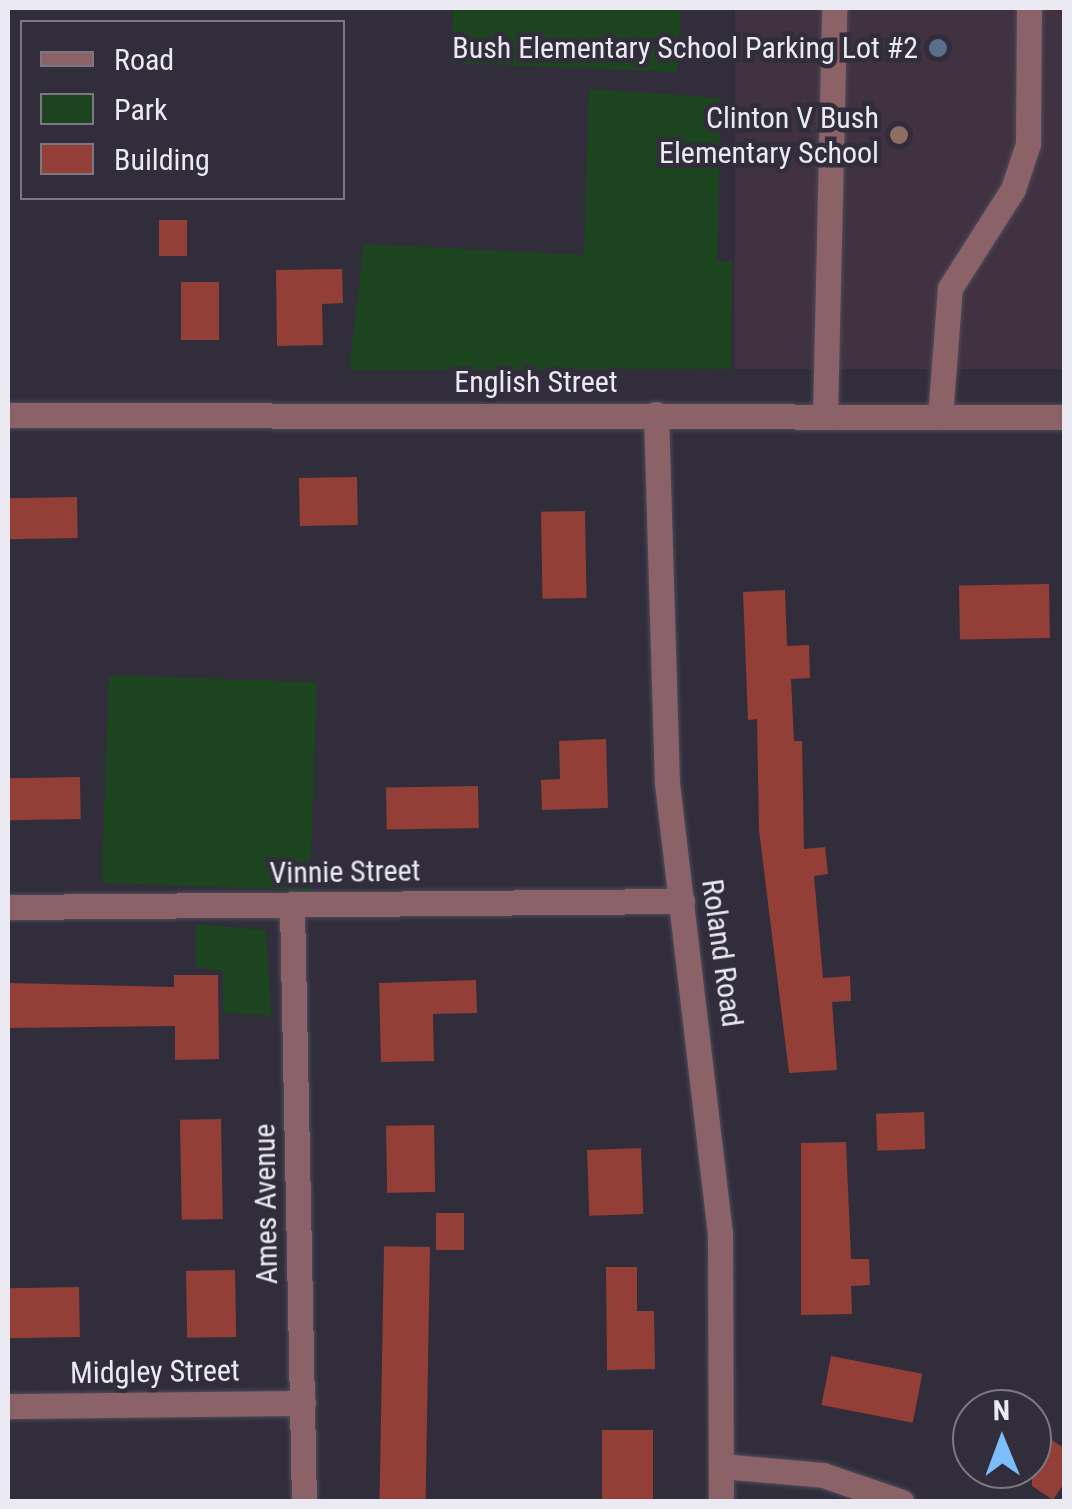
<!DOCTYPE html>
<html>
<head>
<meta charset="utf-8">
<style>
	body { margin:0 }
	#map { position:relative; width:1072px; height:1509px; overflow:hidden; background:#312d3b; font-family:"Roboto Condensed",sans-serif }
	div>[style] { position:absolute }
	.education>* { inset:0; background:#403240; transform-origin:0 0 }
	.green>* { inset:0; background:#1c451f; transform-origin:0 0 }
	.building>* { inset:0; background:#933f37; transform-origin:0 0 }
	.roads { filter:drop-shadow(0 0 2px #4f4b58) drop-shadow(0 0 2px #4f4b58) }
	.minor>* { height:25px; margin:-12.5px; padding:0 12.5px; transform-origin:12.5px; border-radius:12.5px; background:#8a6267 }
	.dots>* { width:28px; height:28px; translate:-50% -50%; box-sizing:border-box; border:5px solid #312d3b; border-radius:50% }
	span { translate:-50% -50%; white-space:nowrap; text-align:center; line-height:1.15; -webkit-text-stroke:9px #312d3b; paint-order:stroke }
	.poi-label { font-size:30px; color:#ebe9f2 }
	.right { translate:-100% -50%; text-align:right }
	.street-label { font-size:30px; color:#ebe9f2 }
	.frame { position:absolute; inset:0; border:10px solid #ebe9f2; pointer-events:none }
	.legend { position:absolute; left:20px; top:20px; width:325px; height:180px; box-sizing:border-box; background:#312d3b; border:2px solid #7b7884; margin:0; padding:12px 18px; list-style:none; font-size:30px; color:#ebe9f2 }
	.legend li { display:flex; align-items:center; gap:20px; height:50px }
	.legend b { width:50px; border:2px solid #7b7884 }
	.north { position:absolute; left:952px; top:1389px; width:100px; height:100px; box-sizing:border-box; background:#312d3b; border:2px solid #7b7884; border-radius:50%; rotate:359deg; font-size:28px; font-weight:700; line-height:40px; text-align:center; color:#ebe9f2 }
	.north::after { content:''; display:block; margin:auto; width:35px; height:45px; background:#7cbef9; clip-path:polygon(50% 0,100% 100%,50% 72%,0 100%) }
</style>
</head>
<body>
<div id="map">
	<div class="education">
		<i style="left:735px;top:8px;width:329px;height:361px"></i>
	</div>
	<div class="green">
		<i style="clip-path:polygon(453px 8px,681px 8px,677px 72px,451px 63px)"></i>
		<i style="clip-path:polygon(589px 89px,721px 98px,717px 261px,732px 262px,731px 369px,349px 370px,364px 244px,584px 255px)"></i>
		<i style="left:109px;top:675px;width:208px;height:208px;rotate:2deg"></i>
		<i style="clip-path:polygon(196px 924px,266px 930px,271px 1016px,223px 1012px,223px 971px,196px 967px)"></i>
	</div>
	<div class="building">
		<i style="left:159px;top:220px;width:28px;height:36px"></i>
		<i style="clip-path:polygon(342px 269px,343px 303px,322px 304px,323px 345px,277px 346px,276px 270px)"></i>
		<i style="left:181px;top:282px;width:38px;height:58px"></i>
		<i style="left:357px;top:477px;width:48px;height:58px;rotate:89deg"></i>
		<i style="left:77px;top:497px;width:41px;height:69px;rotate:89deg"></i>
		<i style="left:585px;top:511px;width:87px;height:44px;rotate:89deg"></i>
		<i style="left:1049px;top:584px;width:54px;height:90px;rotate:89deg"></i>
		<i style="clip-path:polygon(785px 590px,787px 646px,809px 645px,810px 678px,791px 679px,794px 741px,802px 741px,804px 849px,825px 847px,828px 874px,814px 876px,823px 978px,850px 976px,851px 1001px,832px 1002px,837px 1070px,789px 1073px,759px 830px,757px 719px,748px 720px,743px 592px)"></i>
		<i style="clip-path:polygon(606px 739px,608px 808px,542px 810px,541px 780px,560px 779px,559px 741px)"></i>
		<i style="left:80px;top:777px;width:42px;height:72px;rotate:89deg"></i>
		<i style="left:478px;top:786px;width:42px;height:92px;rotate:89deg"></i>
		<i style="clip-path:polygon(174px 975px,218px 975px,219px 1059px,175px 1060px,175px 1026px,8px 1028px,8px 983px,174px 987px)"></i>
		<i style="clip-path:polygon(476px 980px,477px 1013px,433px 1014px,434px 1061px,381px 1062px,379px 983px)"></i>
		<i style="left:924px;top:1112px;width:37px;height:48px;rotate:88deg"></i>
		<i style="left:221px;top:1119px;width:100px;height:41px;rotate:89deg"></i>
		<i style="left:434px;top:1125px;width:67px;height:48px;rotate:89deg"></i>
		<i style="clip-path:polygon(846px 1142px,851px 1259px,869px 1259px,870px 1285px,851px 1286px,852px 1314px,801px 1315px,801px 1143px)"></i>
		<i style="left:641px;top:1148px;width:66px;height:54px;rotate:88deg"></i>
		<i style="left:436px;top:1213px;width:28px;height:37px"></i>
		<i style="left:430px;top:1247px;width:255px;height:46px;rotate:91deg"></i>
		<i style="clip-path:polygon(606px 1267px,637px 1267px,637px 1311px,654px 1311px,655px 1369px,607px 1370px)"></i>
		<i style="left:235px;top:1270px;width:67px;height:49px;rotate:89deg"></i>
		<i style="left:79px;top:1287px;width:50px;height:71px;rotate:89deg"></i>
		<i style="left:831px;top:1356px;width:93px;height:50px;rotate:11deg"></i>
		<i style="clip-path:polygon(1032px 1427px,1064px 1448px,1064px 1483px,1053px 1500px,1032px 1486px)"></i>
		<i style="left:602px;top:1430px;width:51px;height:72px"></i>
	</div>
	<div class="roads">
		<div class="minor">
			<i style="left:656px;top:414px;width:369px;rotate:88.3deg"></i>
			<i style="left:667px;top:783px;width:453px;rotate:83.3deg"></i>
			<i style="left:720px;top:1233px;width:269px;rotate:89.8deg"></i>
			<i style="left:8px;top:415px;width:1056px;rotate:0.11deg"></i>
			<i style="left:825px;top:416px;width:408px;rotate:-88.7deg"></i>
			<i style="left:940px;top:417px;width:129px;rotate:-85.6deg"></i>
			<i style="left:950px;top:288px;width:117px;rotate:-57.5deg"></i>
			<i style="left:1013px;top:189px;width:47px;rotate:-71.6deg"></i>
			<i style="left:1028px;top:144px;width:136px;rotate:-89.6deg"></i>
			<i style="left:292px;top:906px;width:596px;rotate:88.85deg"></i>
			<i style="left:8px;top:907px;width:674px;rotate:-0.51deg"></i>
			<i style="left:8px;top:1406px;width:295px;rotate:-0.6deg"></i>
			<i style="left:721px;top:1466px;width:102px;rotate:5deg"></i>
			<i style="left:823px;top:1475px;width:83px;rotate:18.9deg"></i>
		</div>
	</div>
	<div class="dots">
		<i style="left:938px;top:48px;background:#5c6f8a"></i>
		<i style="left:899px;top:135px;background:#8d6e63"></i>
	</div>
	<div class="poi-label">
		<span class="right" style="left:918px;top:48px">Bush Elementary School Parking Lot #2</span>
		<span class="right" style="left:879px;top:135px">Clinton V Bush<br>Elementary School</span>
	</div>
	<div class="street-label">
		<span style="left:536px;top:382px">English Street</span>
		<span style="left:345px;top:872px;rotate:-1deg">Vinnie Street</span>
		<span style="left:722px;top:953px;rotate:82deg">Roland Road</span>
		<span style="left:266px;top:1204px;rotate:-91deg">Ames Avenue</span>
		<span style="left:155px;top:1372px;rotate:-1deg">Midgley Street</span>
	</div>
	<div class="frame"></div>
	<ul class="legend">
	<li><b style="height:12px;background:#8a6267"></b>Road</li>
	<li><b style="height:28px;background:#1c451f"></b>Park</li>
	<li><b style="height:28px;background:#933f37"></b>Building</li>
	</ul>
	<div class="north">N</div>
</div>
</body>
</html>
